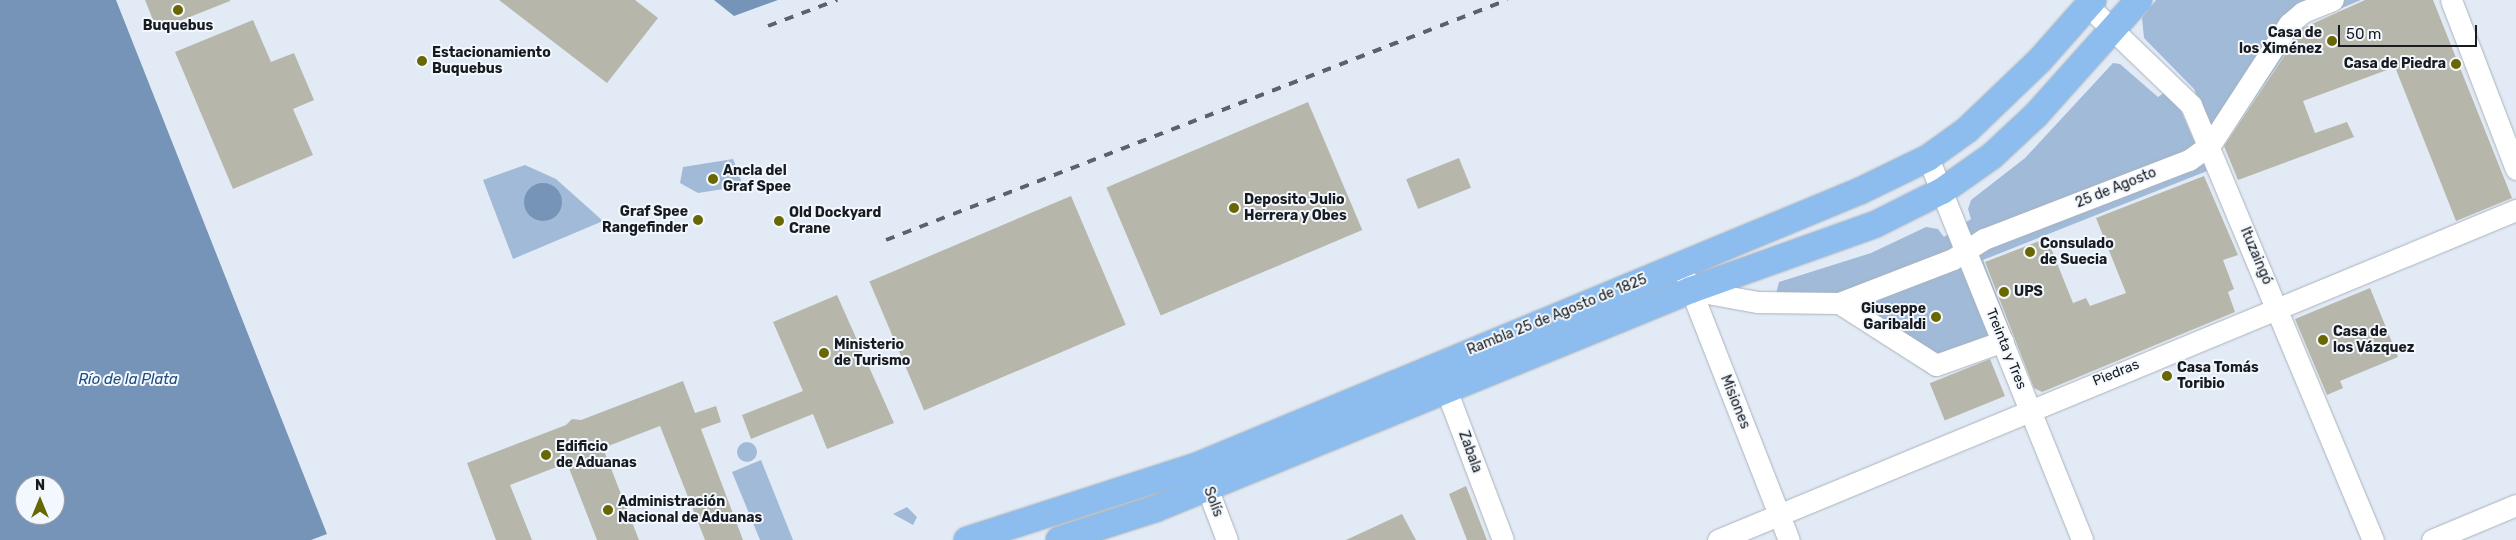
<!DOCTYPE html>
<html>
<head>
<meta charset="utf-8">
<style>
	body { margin:0 }
	#map { position:relative; width:2516px; height:540px; overflow:hidden; background:#e2ebf5; font-family:Rubik,sans-serif }
	div>[style] { position:absolute }
	.green>* { inset:0; background:#a0bad8 }
	.round { border-radius:50% }
	.water>* { inset:0; background:#7594b8 }
	.building>* { inset:0; background:#b6b7aa; transform-origin:0 0 }
	.roads { filter:drop-shadow(0 0 1px #aab2bc) drop-shadow(0 0 1px #aab2bc) }
	.minor>* { height:21px; margin:-10.5px; padding:0 10.5px; transform-origin:10.5px; border-radius:10.5px; background:#fff }
	.major>* { height:26px; margin:-13px; padding:0 13px; transform-origin:13px; border-radius:13px; background:#8dbdef }
	.rail>* { height:4px; margin-top:-2px; transform-origin:0; background:repeating-linear-gradient(90deg,#5d6268 0 9px,transparent 0 18px) }
	.dots>* { width:14px; height:14px; translate:-50% -50%; box-sizing:border-box; border:2px solid #f2f8fe; border-radius:50% }
	span { translate:-50% -50%; white-space:nowrap; text-align:center; line-height:1.15; -webkit-text-stroke:4px #f2f8fe; paint-order:stroke }
	.poi-label { font-size:14px; color:#181b1f; font-weight:700 }
	.right { translate:-100% -50%; text-align:right }
	.left { translate:0 -50%; text-align:left }
	.street-label { font-size:14px; color:#181b1f }
	.water-label { font-size:15px; color:#204e7d; font-style:italic }
	.north { position:absolute; left:15px; top:475px; width:50px; height:50px; box-sizing:border-box; background:#f2f8fe; border:1px solid #9ba0a5; border-radius:50%; rotate:0deg; font-size:14px; font-weight:700; line-height:20px; text-align:center; color:#181b1f }
	.north::after { content:''; display:block; margin:auto; width:18px; height:22px; background:#696701; clip-path:polygon(50% 0,100% 100%,50% 72%,0 100%) }
	.scale { position:absolute; left:2338px; top:25px; width:139px; height:22px; box-sizing:border-box; border:2px solid #181b1f; border-top:0; padding-left:6px; font-size:15px; line-height:18px; white-space:nowrap; color:#181b1f; -webkit-text-stroke:4px #f2f8fe; paint-order:stroke }
</style>
</head>
<body>
<div id="map">
	<div class="green">
		<i style="clip-path:polygon(2156px 0,2361px 0,2306px 23px,2224px 144px,2216px 142px,2194px 89px,2144px 38px,2142px 18px)"></i>
		<i style="clip-path:polygon(2113px 63px,2120px 64px,2158px 97px,2165px 92px,2179px 106px,2207px 171px,1983px 260px,2016px 345px,1934px 377px,1841px 314px,1771px 313px,1779px 282px,1871px 253px,1926px 227px,1938px 229px,1944px 237px,1971px 219px,1968px 209px,1971px 200px,2025px 158px)"></i>
		<i style="clip-path:polygon(733px 159px,743px 186px,698px 193px,680px 183px,683px 167px)"></i>
		<i style="clip-path:polygon(525px 165px,556px 179px,603px 221px,513px 259px,483px 180px)"></i>
		<i class="round" style="left:737px;top:442px;width:20px;height:20px"></i>
		<i style="clip-path:polygon(761px 460px,793px 540px,760px 540px,732px 472px)"></i>
		<i style="clip-path:polygon(907px 507px,917px 517px,913px 525px,893px 514px)"></i>
	</div>
	<div class="water">
		<i style="clip-path:polygon(evenodd,0 0,116px 0,327px 534px,311px 540px,0 540px,0 0,25px 485px,55px 485px,55px 515px,25px 515px,25px 485px)"></i>
		<i style="clip-path:polygon(714px 0,778px 0,734px 16px)"></i>
		<i class="round" style="left:524px;top:183px;width:38px;height:38px"></i>
	</div>
	<div class="building">
		<i style="clip-path:polygon(145px 0,230px 0,230px 1px,157px 30px)"></i>
		<i style="clip-path:polygon(499px 0,635px 0,658px 18px,607px 83px)"></i>
		<i style="clip-path:polygon(2365px 0,2433px 0,2512px 198px,2456px 221px,2395px 67px,2303px 101px,2315px 133px,2347px 122px,2354px 137px,2238px 180px,2224px 146px,2303px 28px)"></i>
		<i style="clip-path:polygon(253px 20px,271px 62px,294px 53px,314px 100px,293px 109px,313px 155px,233px 189px,175px 52px)"></i>
		<i style="left:1308px;top:102px;width:139px;height:219px;rotate:67deg"></i>
		<i style="left:1459px;top:158px;width:32px;height:57px;rotate:68deg"></i>
		<i style="clip-path:polygon(2204px 176px,2238px 255px,2223px 260px,2234px 289px,2228px 292px,2235px 312px,2042px 392px,2034px 388px,1985px 262px,2047px 238px,2073px 303px,2086px 298px,2090px 306px,2126px 293px,2096px 218px)"></i>
		<i style="left:1071px;top:196px;width:140px;height:219px;rotate:67deg"></i>
		<i style="clip-path:polygon(2370px 288px,2398px 357px,2340px 381px,2343px 388px,2327px 395px,2295px 319px)"></i>
		<i style="clip-path:polygon(837px 295px,894px 423px,827px 449px,813px 414px,751px 439px,742px 415px,803px 391px,773px 322px)"></i>
		<i style="left:1990px;top:359px;width:40px;height:65px;rotate:68deg"></i>
		<i style="clip-path:polygon(683px 381px,695px 413px,716px 406px,721px 422px,701px 429px,743px 540px,705px 540px,660px 426px,603px 448px,639px 540px,597px 540px,567px 463px,510px 485px,532px 540px,496px 540px,467px 463px,566px 425px,572px 419px,581px 420px)"></i>
		<i style="clip-path:polygon(1466px 486px,1487px 540px,1467px 540px,1449px 494px)"></i>
		<i style="clip-path:polygon(1402px 514px,1416px 540px,1346px 540px)"></i>
	</div>
	<div class="roads">
		<div class="minor">
			<i style="left:2451px;top:0;width:181px;rotate:69deg"></i>
			<i style="left:2088px;top:6px;width:143px;rotate:43.9deg"></i>
			<i style="left:2191px;top:105px;width:472px;rotate:67.3deg"></i>
			<i style="left:1928px;top:158px;width:412px;rotate:68deg"></i>
			<i style="left:1687px;top:280px;width:279px;rotate:68.6deg"></i>
			<i style="left:1691px;top:290px;width:68px;rotate:10.2deg"></i>
			<i style="left:1758px;top:302px;width:81px;rotate:0.7deg"></i>
			<i style="left:1839px;top:303px;width:122px;rotate:-21.1deg"></i>
			<i style="left:1953px;top:259px;width:37px;rotate:-33deg"></i>
			<i style="left:1984px;top:239px;width:220px;rotate:-21.1deg"></i>
			<i style="left:2189px;top:160px;width:26px;rotate:-36deg"></i>
			<i style="left:2210px;top:145px;width:145px;rotate:-56.9deg"></i>
			<i style="left:2289px;top:24px;width:18px;rotate:-41deg"></i>
			<i style="left:2303px;top:12px;width:32px;rotate:-22deg"></i>
			<i style="left:1839px;top:303px;width:115px;rotate:32.6deg"></i>
			<i style="left:1936px;top:365px;width:71px;rotate:-19.7deg"></i>
			<i style="left:1441px;top:376px;width:175px;rotate:69.3deg"></i>
			<i style="left:1201px;top:472px;width:73px;rotate:69.1deg"></i>
			<i style="left:1718px;top:540px;width:864px;rotate:-22.47deg"></i>
			<i style="left:2432px;top:540px;width:91px;rotate:-22.6deg"></i>
		</div>
		<div class="major">
			<i style="left:967px;top:540px;width:244px;rotate:-17.9deg"></i>
			<i style="left:1199px;top:465px;width:716px;rotate:-22.52deg"></i>
			<i style="left:1860px;top:191px;width:76px;rotate:-25.9deg"></i>
			<i style="left:1928px;top:158px;width:48px;rotate:-35.7deg"></i>
			<i style="left:1967px;top:130px;width:101px;rotate:-43.8deg"></i>
			<i style="left:2040px;top:60px;width:80px;rotate:-48.5deg"></i>
			<i style="left:1059px;top:540px;width:101px;rotate:-17.9deg"></i>
			<i style="left:1155px;top:509px;width:579px;rotate:-22.22deg"></i>
			<i style="left:1691px;top:290px;width:196px;rotate:-19.6deg"></i>
			<i style="left:1876px;top:224px;width:74px;rotate:-26.6deg"></i>
			<i style="left:1942px;top:191px;width:61px;rotate:-35deg"></i>
			<i style="left:1992px;top:156px;width:60px;rotate:-43deg"></i>
			<i style="left:2036px;top:115px;width:154px;rotate:-48.2deg"></i>
		</div>
	</div>
	<div class="rail">
		<i style="left:768px;top:26px;width:74px;rotate:-20.6deg"></i>
		<i style="left:886px;top:240px;width:666px;rotate:-21.13deg"></i>
	</div>
	<div class="dots">
		<i style="left:178px;top:10px;background:#696701"></i>
		<i style="left:2332px;top:41px;background:#696701"></i>
		<i style="left:422px;top:61px;background:#696701"></i>
		<i style="left:2456px;top:64px;background:#696701"></i>
		<i style="left:713px;top:179px;background:#696701"></i>
		<i style="left:1234px;top:208px;background:#696701"></i>
		<i style="left:698px;top:220px;background:#696701"></i>
		<i style="left:779px;top:221px;background:#696701"></i>
		<i style="left:2030px;top:252px;background:#696701"></i>
		<i style="left:2004px;top:292px;background:#696701"></i>
		<i style="left:1936px;top:317px;background:#696701"></i>
		<i style="left:2323px;top:340px;background:#696701"></i>
		<i style="left:824px;top:353px;background:#696701"></i>
		<i style="left:2167px;top:376px;background:#696701"></i>
		<i style="left:546px;top:455px;background:#696701"></i>
		<i style="left:608px;top:510px;background:#696701"></i>
	</div>
	<div class="poi-label">
		<span style="left:178px;top:26px">Buquebus</span>
		<span class="right" style="left:2322px;top:41px">Casa de<br>los Ximénez</span>
		<span class="left" style="left:432px;top:61px">Estacionamiento<br>Buquebus</span>
		<span class="right" style="left:2446px;top:64px">Casa de Piedra</span>
		<span class="left" style="left:723px;top:179px">Ancla del<br>Graf Spee</span>
		<span class="left" style="left:1244px;top:208px">Deposito Julio<br>Herrera y Obes</span>
		<span class="right" style="left:688px;top:220px">Graf Spee<br>Rangefinder</span>
		<span class="left" style="left:789px;top:221px">Old Dockyard<br>Crane</span>
		<span class="left" style="left:2040px;top:252px">Consulado<br>de Suecia</span>
		<span class="left" style="left:2014px;top:292px">UPS</span>
		<span class="right" style="left:1926px;top:317px">Giuseppe<br>Garibaldi</span>
		<span class="left" style="left:2333px;top:340px">Casa de<br>los Vázquez</span>
		<span class="left" style="left:834px;top:353px">Ministerio<br>de Turismo</span>
		<span class="left" style="left:2177px;top:376px">Casa Tomás<br>Toribio</span>
		<span class="left" style="left:556px;top:455px">Edificio<br>de Aduanas</span>
		<span class="left" style="left:618px;top:510px">Administración<br>Nacional de Aduanas</span>
	</div>
	<div class="street-label">
		<span style="left:2116px;top:188px;rotate:-22deg">25 de Agosto</span>
		<span style="left:2256px;top:256px;rotate:67deg">Ituzaingó</span>
		<span style="left:1557px;top:315px;rotate:-22deg">Rambla 25 de Agosto de 1825</span>
		<span style="left:2006px;top:349px;rotate:68deg">Treinta y Tres</span>
		<span style="left:2116px;top:373px;rotate:-22deg">Piedras</span>
		<span style="left:1735px;top:402px;rotate:68deg">Misiones</span>
		<span style="left:1470px;top:452px;rotate:70deg">Zabala</span>
		<span style="left:1213px;top:502px;rotate:69deg">Solís</span>
	</div>
	<div class="water-label">
		<span style="left:128px;top:380px">Río de la Plata</span>
	</div>
	<div class="north">N</div>
	<div class="scale">50 m</div>
</div>
</body>
</html>
